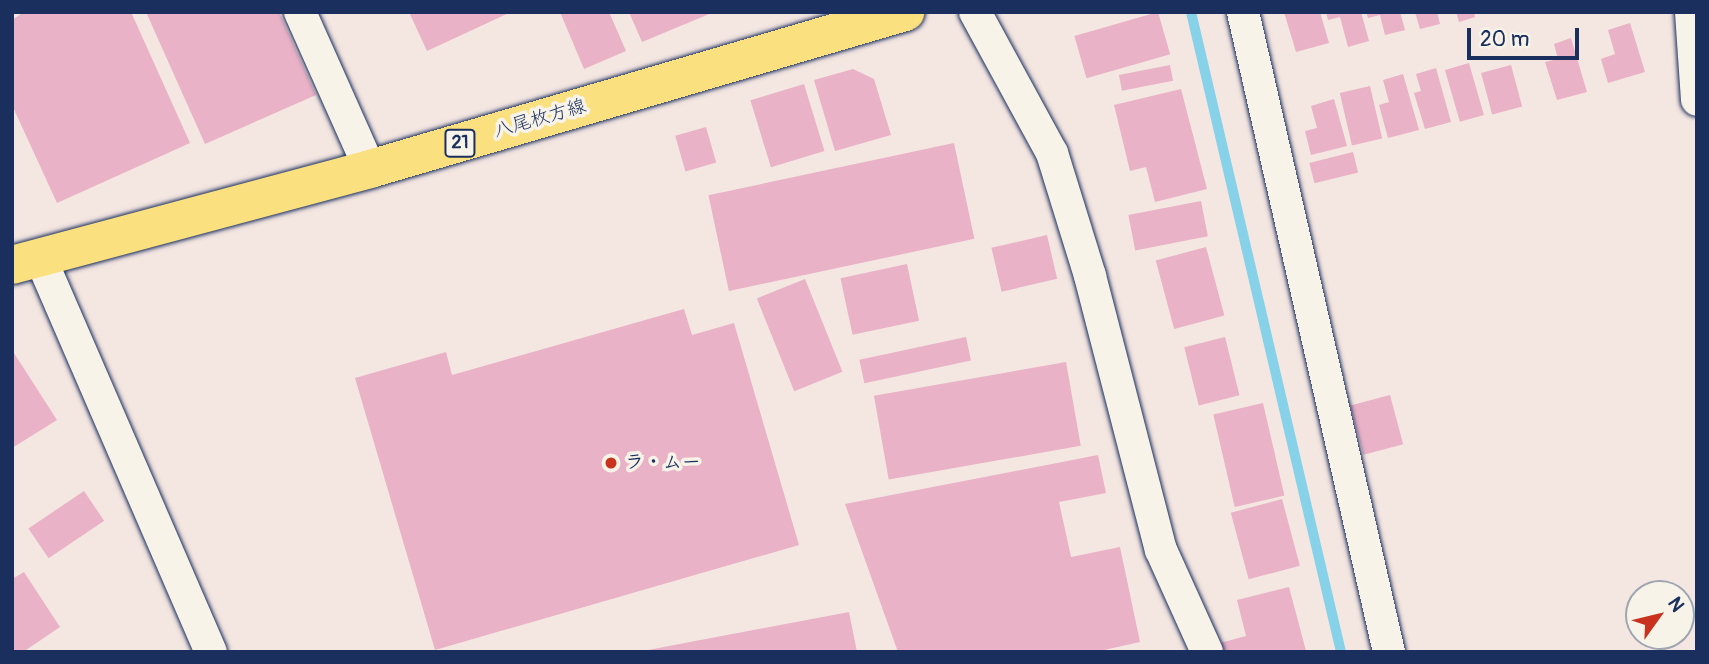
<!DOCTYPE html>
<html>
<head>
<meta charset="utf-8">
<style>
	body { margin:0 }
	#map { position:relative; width:1709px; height:664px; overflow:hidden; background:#f4e6e1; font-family:Pangolin,"Klee One",sans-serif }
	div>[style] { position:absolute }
	.stream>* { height:10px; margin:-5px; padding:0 5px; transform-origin:5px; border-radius:5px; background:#88d2e9 }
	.building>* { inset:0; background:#e9b2c7; transform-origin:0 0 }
	.roads { filter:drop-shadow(0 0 2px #1b2f5e) drop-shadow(0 0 2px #1b2f5e) }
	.minor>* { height:32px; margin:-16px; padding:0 16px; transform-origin:16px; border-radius:16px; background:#f7f3e8 }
	.primary>* { height:38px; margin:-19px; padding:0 19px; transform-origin:19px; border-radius:19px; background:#fbe080 }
	.dots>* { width:19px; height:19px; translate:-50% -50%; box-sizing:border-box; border:4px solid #f7f3e8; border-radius:50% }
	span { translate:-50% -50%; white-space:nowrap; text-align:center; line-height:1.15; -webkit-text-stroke:7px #f7f3e8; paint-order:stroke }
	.shield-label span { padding:2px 5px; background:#f7f3e8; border:2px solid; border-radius:5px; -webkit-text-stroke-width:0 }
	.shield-label { font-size:18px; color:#1b2f5e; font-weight:700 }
	.street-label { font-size:19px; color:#1b2f5e }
	.poi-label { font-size:19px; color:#1b2f5e; font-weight:700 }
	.left { translate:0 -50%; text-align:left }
	.frame { position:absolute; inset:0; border:14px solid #1b2f5e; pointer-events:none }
	.north { position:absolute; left:1625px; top:580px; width:70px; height:70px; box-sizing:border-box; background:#f7f3e8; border:2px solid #9fa5b1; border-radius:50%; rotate:56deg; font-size:19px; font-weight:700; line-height:28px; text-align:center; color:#1b2f5e }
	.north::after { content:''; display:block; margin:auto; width:24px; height:32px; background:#c8321e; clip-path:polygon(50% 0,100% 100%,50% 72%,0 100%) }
	.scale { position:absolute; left:1467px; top:28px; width:112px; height:32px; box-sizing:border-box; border:4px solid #1b2f5e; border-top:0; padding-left:9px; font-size:21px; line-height:24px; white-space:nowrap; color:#1b2f5e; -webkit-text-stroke:5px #f7f3e8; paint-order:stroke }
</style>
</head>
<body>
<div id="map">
	<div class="stream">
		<i style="left:1191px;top:12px;width:657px;rotate:76.81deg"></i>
	</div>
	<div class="building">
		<i style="clip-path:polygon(24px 12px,131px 12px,190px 143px,57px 203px,12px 105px,12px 20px)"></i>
		<i style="clip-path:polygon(146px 12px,279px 12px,316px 95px,205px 144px)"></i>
		<i style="clip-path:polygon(409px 12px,511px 12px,427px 51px)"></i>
		<i style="clip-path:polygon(560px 12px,609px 12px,626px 51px,584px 69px)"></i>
		<i style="clip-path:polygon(629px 12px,714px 12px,642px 42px)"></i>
		<i style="left:1158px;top:12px;width:44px;height:87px;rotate:74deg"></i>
		<i style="clip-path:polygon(1284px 12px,1320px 12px,1329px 43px,1296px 52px)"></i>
		<i style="clip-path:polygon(1326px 12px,1361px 12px,1369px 41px,1348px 47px,1340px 17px,1328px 20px)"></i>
		<i style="clip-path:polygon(1366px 12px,1400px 12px,1405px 30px,1385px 35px,1380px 15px,1368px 18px)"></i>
		<i style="clip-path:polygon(1415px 12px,1437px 12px,1440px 24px,1420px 29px)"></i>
		<i style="clip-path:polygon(1456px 12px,1474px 12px,1475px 17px,1459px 22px)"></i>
		<i style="clip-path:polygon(1630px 23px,1645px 72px,1608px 83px,1601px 59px,1615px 54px,1608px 30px)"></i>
		<i style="clip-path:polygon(1571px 38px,1587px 92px,1557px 100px,1545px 62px,1558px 59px,1554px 44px)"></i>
		<i style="left:1469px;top:63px;width:54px;height:25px;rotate:74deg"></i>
		<i style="left:1170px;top:65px;width:16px;height:52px;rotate:79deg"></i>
		<i style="left:1511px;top:65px;width:43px;height:31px;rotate:75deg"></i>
		<i style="clip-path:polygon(1436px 68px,1451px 122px,1425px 129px,1414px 93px,1421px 91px,1416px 74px)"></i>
		<i style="clip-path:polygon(853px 69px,874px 79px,891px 135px,835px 151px,814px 80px)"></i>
		<i style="clip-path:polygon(1403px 74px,1419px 130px,1388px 138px,1379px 105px,1389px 102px,1383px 80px)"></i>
		<i style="left:804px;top:84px;width:70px;height:56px;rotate:73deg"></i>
		<i style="left:1370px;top:86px;width:54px;height:31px;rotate:77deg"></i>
		<i style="clip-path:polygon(1181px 89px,1207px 189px,1155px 202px,1146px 167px,1130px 171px,1114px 105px)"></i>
		<i style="clip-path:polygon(1334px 99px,1347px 146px,1311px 155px,1305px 131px,1317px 128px,1311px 106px)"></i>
		<i style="left:706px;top:127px;width:37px;height:32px;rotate:74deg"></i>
		<i style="left:954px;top:143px;width:98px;height:251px;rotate:78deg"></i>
		<i style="left:1353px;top:152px;width:21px;height:45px;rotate:76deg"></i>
		<i style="left:1201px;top:201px;width:36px;height:74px;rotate:79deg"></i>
		<i style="left:1047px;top:235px;width:45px;height:57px;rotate:77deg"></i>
		<i style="left:1206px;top:247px;width:71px;height:52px;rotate:75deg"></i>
		<i style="left:907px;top:264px;width:58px;height:68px;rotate:78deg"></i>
		<i style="left:805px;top:279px;width:100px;height:52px;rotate:68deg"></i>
		<i style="clip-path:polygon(684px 309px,692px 335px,734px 323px,799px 545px,435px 650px,355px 378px,446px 352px,452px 375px)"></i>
		<i style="left:966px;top:337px;width:24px;height:109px;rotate:78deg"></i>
		<i style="left:1225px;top:337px;width:60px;height:42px;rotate:76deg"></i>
		<i style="clip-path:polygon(12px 350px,57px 420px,12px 448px)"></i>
		<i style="left:1066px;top:362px;width:85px;height:195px;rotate:80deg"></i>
		<i style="left:1390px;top:395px;width:51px;height:41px;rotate:75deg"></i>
		<i style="left:1263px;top:403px;width:95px;height:51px;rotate:77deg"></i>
		<i style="clip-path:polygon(1098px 455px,1106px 493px,1059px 502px,1071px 557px,1120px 547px,1140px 642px,1095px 652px,898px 652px,845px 504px)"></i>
		<i style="left:84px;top:491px;width:36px;height:67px;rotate:56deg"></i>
		<i style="left:1282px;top:499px;width:69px;height:53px;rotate:75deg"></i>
		<i style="clip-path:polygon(24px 572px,60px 627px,23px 652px,12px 652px,12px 579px)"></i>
		<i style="clip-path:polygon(1289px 587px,1306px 651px,1222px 652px,1220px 643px,1246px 636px,1237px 600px)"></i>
		<i style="clip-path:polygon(849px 612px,857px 652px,648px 652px,648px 650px)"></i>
	</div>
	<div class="roads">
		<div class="minor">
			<i style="left:300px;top:12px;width:172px;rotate:66deg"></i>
			<i style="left:975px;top:12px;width:161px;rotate:61.4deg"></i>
			<i style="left:1052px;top:153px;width:129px;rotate:72.8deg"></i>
			<i style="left:1090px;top:276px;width:283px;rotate:75.5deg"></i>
			<i style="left:1161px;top:550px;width:112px;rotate:65.7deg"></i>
			<i style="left:1243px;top:12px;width:656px;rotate:77.15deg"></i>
			<i style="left:1691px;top:12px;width:88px;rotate:86.1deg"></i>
			<i style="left:40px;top:257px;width:430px;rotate:66.6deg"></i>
		</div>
		<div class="primary">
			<i style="left:12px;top:265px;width:371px;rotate:-15deg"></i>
			<i style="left:370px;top:169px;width:558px;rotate:-16.35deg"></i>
		</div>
	</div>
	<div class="dots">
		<i style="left:611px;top:463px;background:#c8321e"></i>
	</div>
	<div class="shield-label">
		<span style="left:460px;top:143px">21</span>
	</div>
	<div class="street-label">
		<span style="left:540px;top:119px;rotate:-16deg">八尾枚方線</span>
	</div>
	<div class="poi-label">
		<span class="left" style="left:625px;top:463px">ラ・ムー</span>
	</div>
	<div class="frame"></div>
	<div class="north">N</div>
	<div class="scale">20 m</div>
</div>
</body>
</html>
